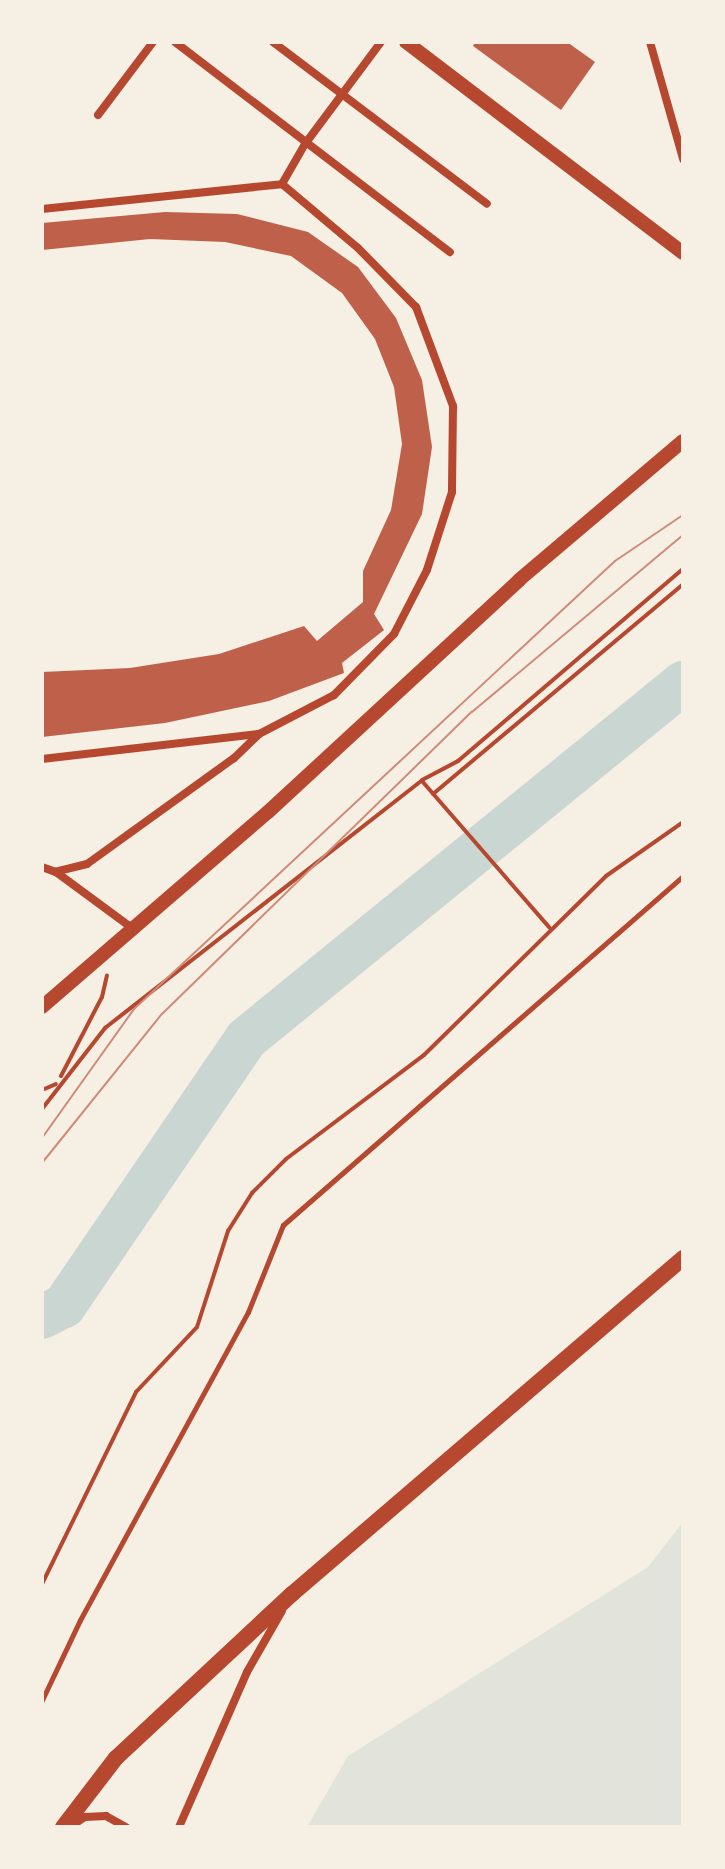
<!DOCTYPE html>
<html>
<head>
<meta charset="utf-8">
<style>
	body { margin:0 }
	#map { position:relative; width:725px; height:1869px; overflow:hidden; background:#f6efe4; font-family:"PT Sans Narrow",sans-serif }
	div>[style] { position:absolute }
	.green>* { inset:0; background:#e2e4dc }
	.river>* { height:44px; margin:-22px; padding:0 22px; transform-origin:22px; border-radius:22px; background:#c9d6d2 }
	.building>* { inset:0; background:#bf614a }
	.path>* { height:4px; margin:-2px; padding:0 2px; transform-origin:2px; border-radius:2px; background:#b5482f }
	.service>* { height:5px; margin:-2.5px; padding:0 2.5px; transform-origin:2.5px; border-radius:2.5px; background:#b5482f }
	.minor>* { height:8px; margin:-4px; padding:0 4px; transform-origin:4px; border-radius:4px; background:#b5482f }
	.tertiary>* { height:14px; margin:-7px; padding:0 7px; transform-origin:7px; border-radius:7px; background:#b5482f }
	.secondary>* { height:14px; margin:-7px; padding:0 7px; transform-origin:7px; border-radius:7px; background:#b5482f }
	.primary>* { height:16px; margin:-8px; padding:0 8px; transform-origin:8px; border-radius:8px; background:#b5482f }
	.tram>* { height:2px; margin:-1px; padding:0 1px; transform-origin:1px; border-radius:1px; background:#cf8b77 }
	span { translate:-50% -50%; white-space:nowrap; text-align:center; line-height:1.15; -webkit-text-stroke:8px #f6efe4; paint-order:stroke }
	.frame { position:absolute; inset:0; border:44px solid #f6efe4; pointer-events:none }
</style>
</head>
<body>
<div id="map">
	<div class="green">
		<i style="clip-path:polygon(683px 1522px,683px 1827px,307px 1827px,348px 1756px,648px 1567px)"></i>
	</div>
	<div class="river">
		<i style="left:42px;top:1317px;width:25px;rotate:-27deg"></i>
		<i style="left:64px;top:1306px;width:323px;rotate:-55.7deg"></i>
		<i style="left:246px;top:1039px;width:564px;rotate:-39.17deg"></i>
	</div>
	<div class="building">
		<i style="clip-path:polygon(475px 42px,567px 42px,595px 62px,561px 110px,473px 46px)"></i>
		<i style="clip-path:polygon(165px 212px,237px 214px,308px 232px,358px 267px,396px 318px,422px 380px,432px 447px,422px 514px,374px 614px,384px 630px,342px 663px,344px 673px,269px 701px,165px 723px,42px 737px,42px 672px,130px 668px,219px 654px,304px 626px,317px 641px,363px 602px,363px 571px,391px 510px,402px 444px,394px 387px,375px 339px,342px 293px,291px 256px,225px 242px,150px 239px,42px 250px,42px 223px)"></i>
	</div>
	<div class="path">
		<i style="left:422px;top:781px;width:194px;rotate:49deg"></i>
		<i style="left:433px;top:794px;width:326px;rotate:-40deg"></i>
		<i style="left:61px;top:1076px;width:89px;rotate:-62.6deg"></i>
		<i style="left:102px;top:997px;width:22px;rotate:-77deg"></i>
		<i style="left:42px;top:1090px;width:15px;rotate:-23deg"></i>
		<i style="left:42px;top:1109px;width:103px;rotate:-52.1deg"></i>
		<i style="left:105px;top:1028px;width:402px;rotate:-38deg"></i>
		<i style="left:422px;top:780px;width:41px;rotate:-27.8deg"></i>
		<i style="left:458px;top:761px;width:296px;rotate:-40.5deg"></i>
		<i style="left:42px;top:1584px;width:214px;rotate:-63.9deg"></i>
		<i style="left:136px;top:1392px;width:89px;rotate:-46.8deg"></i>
		<i style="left:197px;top:1327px;width:101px;rotate:-72.1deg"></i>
		<i style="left:228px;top:1231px;width:45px;rotate:-57.7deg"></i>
		<i style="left:252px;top:1193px;width:48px;rotate:-45deg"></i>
		<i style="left:286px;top:1159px;width:173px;rotate:-37deg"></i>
		<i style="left:424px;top:1055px;width:255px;rotate:-44.5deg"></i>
		<i style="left:606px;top:876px;width:94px;rotate:-35deg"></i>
	</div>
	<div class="service">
		<i style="left:42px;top:1700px;width:89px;rotate:-64.6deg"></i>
		<i style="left:80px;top:1620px;width:351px;rotate:-61.4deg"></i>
		<i style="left:248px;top:1312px;width:94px;rotate:-68.1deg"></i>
		<i style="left:283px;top:1225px;width:531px;rotate:-41.1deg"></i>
	</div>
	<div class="minor">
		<i style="left:175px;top:42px;width:346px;rotate:37.4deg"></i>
		<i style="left:273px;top:42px;width:268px;rotate:37.1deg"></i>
		<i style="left:650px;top:42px;width:122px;rotate:74.2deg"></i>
		<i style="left:98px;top:115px;width:91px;rotate:-53deg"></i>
		<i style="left:282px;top:184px;width:46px;rotate:-60.1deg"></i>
		<i style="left:305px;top:144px;width:127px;rotate:-53.3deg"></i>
		<i style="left:42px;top:209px;width:241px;rotate:-5.9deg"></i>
		<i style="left:282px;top:184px;width:99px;rotate:40.1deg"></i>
		<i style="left:358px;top:248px;width:83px;rotate:45.5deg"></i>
		<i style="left:416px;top:307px;width:106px;rotate:69.5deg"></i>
		<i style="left:453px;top:406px;width:86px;rotate:90.7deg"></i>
		<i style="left:452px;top:492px;width:82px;rotate:107.8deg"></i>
		<i style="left:427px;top:570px;width:72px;rotate:117.3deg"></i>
		<i style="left:394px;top:634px;width:86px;rotate:134.5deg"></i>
		<i style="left:334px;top:695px;width:85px;rotate:152.5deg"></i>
		<i style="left:259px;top:734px;width:35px;rotate:136deg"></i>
		<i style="left:234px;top:758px;width:181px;rotate:144.2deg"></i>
		<i style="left:87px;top:864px;width:32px;rotate:166deg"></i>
		<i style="left:56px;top:872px;width:94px;rotate:36.4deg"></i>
		<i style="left:42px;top:759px;width:217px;rotate:-6.6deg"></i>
		<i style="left:42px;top:867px;width:15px;rotate:20deg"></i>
		<i style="left:70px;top:1827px;width:18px;rotate:-34deg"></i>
		<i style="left:85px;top:1817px;width:21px;rotate:-3deg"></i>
		<i style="left:106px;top:1816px;width:23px;rotate:29deg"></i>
		<i style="left:179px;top:1827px;width:169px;rotate:-66.3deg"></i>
		<i style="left:247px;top:1672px;width:70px;rotate:-60.2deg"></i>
	</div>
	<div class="tertiary">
		<i style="left:406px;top:42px;width:348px;rotate:37.3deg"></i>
	</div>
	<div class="secondary">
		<i style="left:42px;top:1007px;width:298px;rotate:-40.8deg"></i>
		<i style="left:268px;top:812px;width:342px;rotate:-42.7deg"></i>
		<i style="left:519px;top:580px;width:215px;rotate:-40.3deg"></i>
	</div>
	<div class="primary">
		<i style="left:63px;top:1827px;width:87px;rotate:-52.5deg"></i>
		<i style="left:116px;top:1758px;width:241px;rotate:-43deg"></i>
		<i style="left:292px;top:1594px;width:516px;rotate:-40.67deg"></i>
	</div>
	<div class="tram">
		<i style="left:42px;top:1138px;width:158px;rotate:-54.5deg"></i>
		<i style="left:134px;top:1009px;width:657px;rotate:-42.97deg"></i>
		<i style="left:615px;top:561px;width:82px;rotate:-34.1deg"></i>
		<i style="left:42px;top:1163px;width:191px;rotate:-51.2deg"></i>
		<i style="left:162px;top:1014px;width:433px;rotate:-44.3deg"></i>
		<i style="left:472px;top:712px;width:275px;rotate:-40deg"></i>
	</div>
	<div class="frame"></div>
</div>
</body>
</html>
